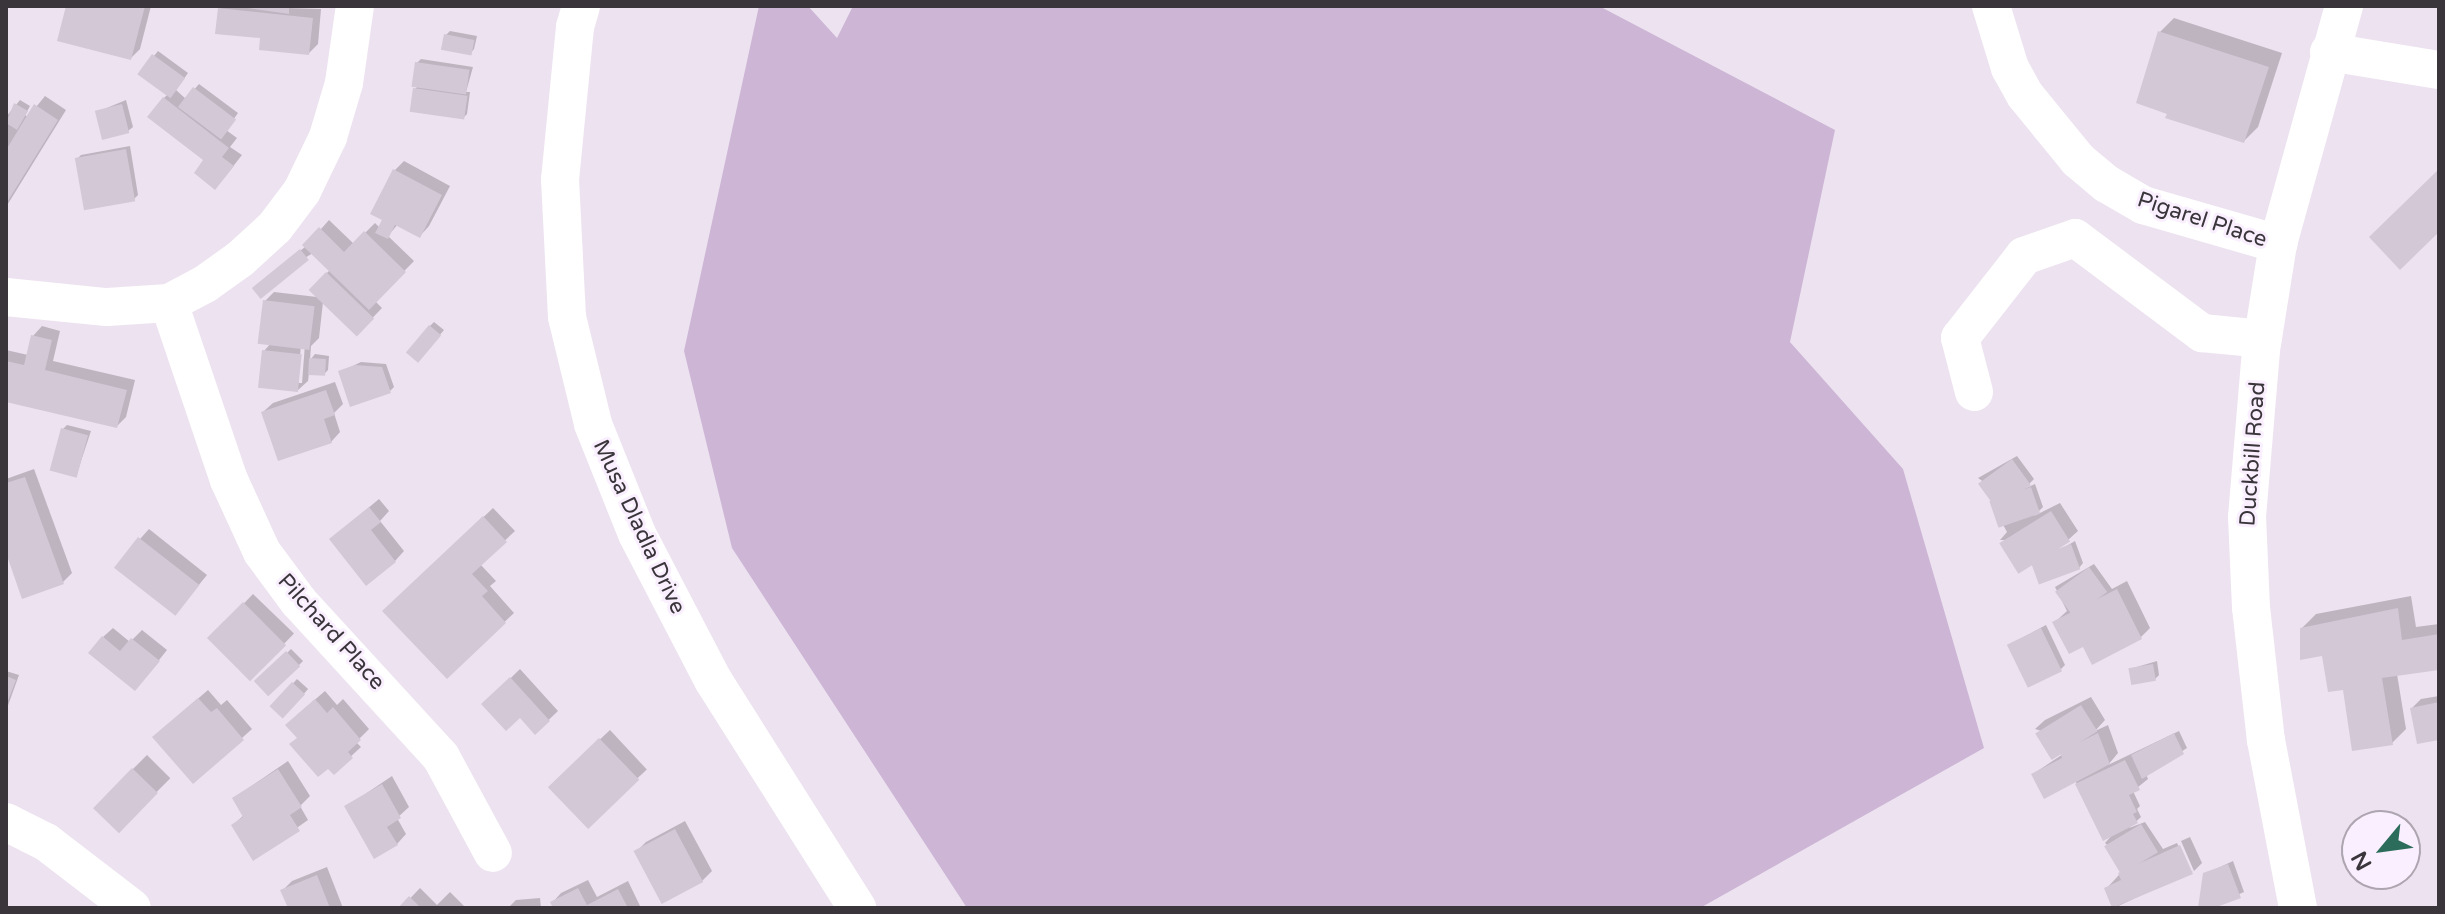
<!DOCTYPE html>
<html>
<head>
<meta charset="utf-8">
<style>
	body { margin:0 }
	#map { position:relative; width:2445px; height:914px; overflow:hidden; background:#ede2f0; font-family:"Varela Round",sans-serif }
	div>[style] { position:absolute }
	.green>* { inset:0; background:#cdb5d5 }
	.shadow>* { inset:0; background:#0003; transform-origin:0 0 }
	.building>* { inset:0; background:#d2c8d6; transform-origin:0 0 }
	.minor>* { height:38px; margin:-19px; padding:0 19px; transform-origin:19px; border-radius:19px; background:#fff }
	span { translate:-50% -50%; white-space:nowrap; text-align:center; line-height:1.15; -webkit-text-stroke:6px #faeffe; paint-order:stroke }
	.street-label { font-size:22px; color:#39353a }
	.frame { position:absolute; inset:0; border:8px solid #39353a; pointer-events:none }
	.north { position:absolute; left:2341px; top:810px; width:80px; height:80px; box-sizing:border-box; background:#faeffe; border:2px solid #ada5b0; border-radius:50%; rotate:241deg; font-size:22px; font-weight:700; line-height:32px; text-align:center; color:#39353a }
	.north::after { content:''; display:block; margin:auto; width:28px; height:36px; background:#2c6c5a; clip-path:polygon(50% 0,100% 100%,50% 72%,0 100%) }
</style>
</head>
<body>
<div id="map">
	<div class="green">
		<i style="clip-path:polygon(759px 6px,808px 6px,837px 38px,853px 6px,1599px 6px,1835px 130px,1790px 342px,1903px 469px,1984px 748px,1700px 908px,967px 908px,732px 548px,684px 351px)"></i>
	</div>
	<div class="shadow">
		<i style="clip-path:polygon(68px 6px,151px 6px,140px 49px,131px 58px)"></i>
		<i style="clip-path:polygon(223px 6px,321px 9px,318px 44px,309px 53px,262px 37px,220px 9px)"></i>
		<i style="clip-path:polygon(2174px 18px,2282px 53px,2258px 127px,2244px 141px,2160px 32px)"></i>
		<i style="clip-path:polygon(450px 31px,477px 36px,474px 49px,470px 54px,446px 35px)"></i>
		<i style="clip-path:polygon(158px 51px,188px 73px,176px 90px,186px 99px,199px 84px,238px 113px,226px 130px,237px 138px,230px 147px,242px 155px,224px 178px,206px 160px,164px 98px,168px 94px,140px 73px)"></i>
		<i style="clip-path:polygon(421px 59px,473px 67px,466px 92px,470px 92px,467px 114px,463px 118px,415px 89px,418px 86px,417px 63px)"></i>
		<i style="clip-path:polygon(45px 96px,66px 110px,6px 207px,6px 117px,20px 100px,30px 106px,25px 115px,28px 117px)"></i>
		<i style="clip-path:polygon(126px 100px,133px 127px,128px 131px,97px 112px)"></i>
		<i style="clip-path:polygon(130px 146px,138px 195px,134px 199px,77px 159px,81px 155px)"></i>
		<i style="clip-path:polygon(evenodd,404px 161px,450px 186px,429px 226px,420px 236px,398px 224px,388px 236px,414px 261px,375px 301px,382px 308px,356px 335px,323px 302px,319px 338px,311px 346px,310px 360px,315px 354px,329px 356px,328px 370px,323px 375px,309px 373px,308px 381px,298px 390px,264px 351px,271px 343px,265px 301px,274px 292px,317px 297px,310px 290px,330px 270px,313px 253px,260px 285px,306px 246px,329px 220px,354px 244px,375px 223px,380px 228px,395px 170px,404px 161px,301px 344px,305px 344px,302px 383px,298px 383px,301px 344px)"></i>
		<i style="clip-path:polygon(434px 322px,444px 330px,422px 356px,430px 326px)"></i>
		<i style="clip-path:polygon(42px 326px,60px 331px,53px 361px,135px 380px,126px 417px,117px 426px,6px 399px,6px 350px,28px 355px,33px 336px)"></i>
		<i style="clip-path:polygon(361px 362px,386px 364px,394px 387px,390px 391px,340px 372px)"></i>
		<i style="clip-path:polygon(335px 382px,343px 404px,334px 413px,340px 432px,331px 442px,263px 412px,273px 403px)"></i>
		<i style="clip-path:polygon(67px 425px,91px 431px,76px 476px,63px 429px)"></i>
		<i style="clip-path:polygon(2017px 456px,2034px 479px,2024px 489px,2035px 484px,2043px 507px,2034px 516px,2060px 503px,2078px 531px,2068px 540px,2000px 540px,2007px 532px,1994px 508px,2005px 497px,1978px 478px)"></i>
		<i style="clip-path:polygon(34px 469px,72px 573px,63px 582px,6px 547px,6px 479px)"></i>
		<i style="clip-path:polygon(379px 499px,389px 511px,380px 521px,404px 551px,395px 561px,331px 539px)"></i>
		<i style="clip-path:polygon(493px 508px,515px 531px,480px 564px,496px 581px,490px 586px,514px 613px,447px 677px,385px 611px)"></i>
		<i style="clip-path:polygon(149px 529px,207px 575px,175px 614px,140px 539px)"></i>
		<i style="clip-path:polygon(2075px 541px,2083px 563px,2079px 568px,2034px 565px)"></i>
		<i style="clip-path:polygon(2094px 564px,2112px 589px,2127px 581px,2150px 628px,2141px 637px,2084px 644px,2055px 622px,2067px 611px,2055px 587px)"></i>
		<i style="left:253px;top:594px;width:57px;height:62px;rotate:44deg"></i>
		<i style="clip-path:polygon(2411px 596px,2416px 627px,2439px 624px,2439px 668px,2397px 674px,2406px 729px,2392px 743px,2344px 688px,2324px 654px,2302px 628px,2316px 614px)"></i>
		<i style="clip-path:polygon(2046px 625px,2065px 665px,2061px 669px,2009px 645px)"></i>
		<i style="clip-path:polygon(113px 628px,130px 642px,142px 630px,167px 650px,144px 679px,103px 637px)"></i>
		<i style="left:291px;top:649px;width:17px;height:47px;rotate:45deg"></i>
		<i style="clip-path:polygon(2157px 661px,2159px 675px,2155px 679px,2130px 669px)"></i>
		<i style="clip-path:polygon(520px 669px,558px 711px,536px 732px,520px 715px,484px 704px)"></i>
		<i style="clip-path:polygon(6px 671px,19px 675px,6px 711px)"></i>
		<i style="left:297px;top:679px;width:15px;height:36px;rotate:42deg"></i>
		<i style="clip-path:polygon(208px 690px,221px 705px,227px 700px,252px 729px,193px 782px,164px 728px)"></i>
		<i style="clip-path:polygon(325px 691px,337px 705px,343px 699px,369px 729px,356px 742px,361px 747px,334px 772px,299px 738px,297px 715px)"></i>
		<i style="clip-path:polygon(2439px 696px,2439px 738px,2412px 708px,2421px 699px)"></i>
		<i style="clip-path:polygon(2091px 697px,2105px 720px,2095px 731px,2108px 725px,2118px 753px,2108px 765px,2179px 731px,2187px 748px,2146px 774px,2148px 779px,2133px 791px,2140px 806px,2137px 809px,2141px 817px,2129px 828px,2145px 822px,2163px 849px,2177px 843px,2190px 871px,2193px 871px,2114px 908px,2106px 889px,2129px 864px,2105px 843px,2114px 833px,2090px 812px,2075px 780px,2033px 774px,2063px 754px,2074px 741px,2035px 729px,2045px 720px)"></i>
		<i style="left:610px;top:730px;width:54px;height:83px;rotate:47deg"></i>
		<i style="left:147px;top:755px;width:33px;height:74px;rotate:45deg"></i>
		<i style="clip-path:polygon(288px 761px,310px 796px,300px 806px,308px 820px,254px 858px,233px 825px,244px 815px,234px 798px)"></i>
		<i style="clip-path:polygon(392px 776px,409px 807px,397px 818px,406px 834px,397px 844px,346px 807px)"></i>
		<i style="clip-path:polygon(685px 821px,712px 871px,702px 881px,637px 851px,646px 842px)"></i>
		<i style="clip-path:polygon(2190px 837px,2202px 863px,2194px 871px,2181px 841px)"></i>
		<i style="clip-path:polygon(2233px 861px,2244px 892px,2208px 908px,2200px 908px,2205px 874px)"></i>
		<i style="clip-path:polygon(327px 867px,343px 908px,290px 908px,283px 890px,292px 881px)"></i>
		<i style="clip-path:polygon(588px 880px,597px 897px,628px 881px,641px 908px,555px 908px,552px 903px,561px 893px)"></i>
		<i style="clip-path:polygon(420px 888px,437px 905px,450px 892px,466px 908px,401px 908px)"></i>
		<i style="clip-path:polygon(540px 898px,541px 908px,508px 908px,516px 900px)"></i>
	</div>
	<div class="building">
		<i style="clip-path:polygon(66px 6px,145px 6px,131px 60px,57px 41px)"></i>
		<i style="clip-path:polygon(234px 6px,289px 6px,289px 14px)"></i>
		<i style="clip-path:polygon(218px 8px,313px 18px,309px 55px,259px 50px,260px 38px,215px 34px)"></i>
		<i style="clip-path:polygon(2158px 31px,2269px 67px,2244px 143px,2165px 118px,2167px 114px,2136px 103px)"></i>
		<i style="left:444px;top:34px;width:31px;height:16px;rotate:11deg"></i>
		<i style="left:152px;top:54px;width:41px;height:25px;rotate:36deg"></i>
		<i style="left:415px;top:62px;width:55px;height:25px;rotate:8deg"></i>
		<i style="left:193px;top:87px;width:54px;height:25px;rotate:37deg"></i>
		<i style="left:413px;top:88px;width:55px;height:24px;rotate:8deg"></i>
		<i style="clip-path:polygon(163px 97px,229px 148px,222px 157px,234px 166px,215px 190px,194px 173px,203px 160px,147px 117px)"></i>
		<i style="clip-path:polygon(14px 103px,28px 111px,17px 130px,6px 123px)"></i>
		<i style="clip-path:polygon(34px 104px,58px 120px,6px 204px,6px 150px)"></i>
		<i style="left:122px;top:104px;width:30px;height:28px;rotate:76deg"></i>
		<i style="left:126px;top:149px;width:53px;height:52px;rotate:80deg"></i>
		<i style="clip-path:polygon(393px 169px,442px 195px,420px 238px,395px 225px,388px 239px,375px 233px,382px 220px,370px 214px)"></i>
		<i style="clip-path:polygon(2439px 169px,2439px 232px,2400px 270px,2369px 237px)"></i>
		<i style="clip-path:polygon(319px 227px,344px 252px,364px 231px,406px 272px,369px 310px,302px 245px)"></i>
		<i style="left:300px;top:249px;width:14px;height:62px;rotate:51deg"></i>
		<i style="left:326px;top:272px;width:67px;height:25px;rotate:44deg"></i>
		<i style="left:263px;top:300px;width:52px;height:44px;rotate:7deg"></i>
		<i style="left:429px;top:325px;width:16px;height:36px;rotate:40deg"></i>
		<i style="clip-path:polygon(31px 335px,52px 340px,45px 370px,127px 390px,117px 428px,6px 402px,6px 361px,24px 365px)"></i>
		<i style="left:262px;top:350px;width:40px;height:38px;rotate:6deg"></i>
		<i style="left:309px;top:358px;width:17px;height:17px;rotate:3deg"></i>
		<i style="clip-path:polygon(355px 365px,382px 367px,391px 393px,350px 407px,338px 371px)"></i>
		<i style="clip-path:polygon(326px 390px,335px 415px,324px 419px,332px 443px,278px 461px,261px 412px)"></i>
		<i style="left:61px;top:428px;width:28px;height:44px;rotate:15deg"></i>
		<i style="left:2012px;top:459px;width:32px;height:42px;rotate:54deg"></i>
		<i style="clip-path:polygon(25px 477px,64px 584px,22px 599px,6px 553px,6px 483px)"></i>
		<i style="left:2031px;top:487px;width:28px;height:44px;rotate:71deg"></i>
		<i style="clip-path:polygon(369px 507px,381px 522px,371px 530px,396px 562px,366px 586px,329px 539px)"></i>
		<i style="left:2051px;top:511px;width:36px;height:61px;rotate:58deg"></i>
		<i style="clip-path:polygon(483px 516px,507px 542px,472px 574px,488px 591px,482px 596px,506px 623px,447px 679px,382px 611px)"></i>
		<i style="left:138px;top:537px;width:78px;height:39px;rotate:38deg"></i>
		<i style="left:2071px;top:544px;width:27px;height:44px;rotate:70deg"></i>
		<i style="left:2089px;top:567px;width:31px;height:42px;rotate:54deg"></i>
		<i style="clip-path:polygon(2117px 589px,2142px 639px,2092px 665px,2083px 647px,2069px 654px,2052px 622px)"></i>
		<i style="left:243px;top:602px;width:61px;height:51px;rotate:45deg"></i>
		<i style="clip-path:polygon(2398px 608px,2402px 640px,2439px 634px,2439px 670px,2382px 678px,2393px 745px,2352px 751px,2343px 690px,2328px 692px,2322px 656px,2300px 660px,2300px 628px)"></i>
		<i style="left:2041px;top:628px;width:48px;height:38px;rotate:64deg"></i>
		<i style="clip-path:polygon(102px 636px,120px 651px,131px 638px,160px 661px,135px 691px,88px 653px)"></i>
		<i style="left:286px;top:651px;width:21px;height:44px;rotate:47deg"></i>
		<i style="left:2153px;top:664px;width:17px;height:25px;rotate:80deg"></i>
		<i style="clip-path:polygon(6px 676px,16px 680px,6px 706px)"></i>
		<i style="clip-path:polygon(510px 677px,550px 721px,535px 735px,520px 718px,506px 731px,481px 704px)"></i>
		<i style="left:292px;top:682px;width:18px;height:33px;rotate:43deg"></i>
		<i style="clip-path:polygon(198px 698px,211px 712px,217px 708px,244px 740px,193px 784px,152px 737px)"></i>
		<i style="clip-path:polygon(315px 699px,327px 713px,333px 707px,361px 740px,348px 752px,353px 758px,334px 775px,328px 769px,318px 777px,289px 744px,297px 738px,285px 725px)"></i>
		<i style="clip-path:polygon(2439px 702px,2439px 740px,2417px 744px,2410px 708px)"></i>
		<i style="left:2081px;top:705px;width:31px;height:54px;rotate:58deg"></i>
		<i style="clip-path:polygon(2098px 733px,2110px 764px,2044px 799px,2031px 774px,2062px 758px,2060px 752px)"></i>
		<i style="clip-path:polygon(2174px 733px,2184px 754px,2142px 779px,2131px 755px)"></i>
		<i style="left:599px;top:738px;width:58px;height:71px;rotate:46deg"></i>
		<i style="clip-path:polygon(2125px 760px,2140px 790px,2129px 795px,2137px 812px,2133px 814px,2138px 823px,2103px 841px,2075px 784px)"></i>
		<i style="left:132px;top:768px;width:36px;height:56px;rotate:44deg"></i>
		<i style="clip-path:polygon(278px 769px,302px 807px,290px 815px,300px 831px,253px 861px,231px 825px,243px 817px,232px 798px)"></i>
		<i style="clip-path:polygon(382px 784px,401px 818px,387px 827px,398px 845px,374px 859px,344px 806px)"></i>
		<i style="left:2141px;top:824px;width:33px;height:43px;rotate:59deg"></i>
		<i style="left:675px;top:829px;width:60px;height:47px;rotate:62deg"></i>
		<i style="clip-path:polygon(2180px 845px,2193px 874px,2112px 908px,2104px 888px,2121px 880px,2118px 873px)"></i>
		<i style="clip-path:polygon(2228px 864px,2241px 898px,2214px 908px,2198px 908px,2203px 873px)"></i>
		<i style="clip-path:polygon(317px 875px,330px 908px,288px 908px,280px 890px)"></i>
		<i style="clip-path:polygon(578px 888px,587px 905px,618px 889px,628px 908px,553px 908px,550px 902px)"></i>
		<i style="clip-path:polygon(409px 896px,421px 908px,398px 908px)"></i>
	</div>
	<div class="minor">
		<i style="left:581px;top:6px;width:22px;rotate:106deg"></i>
		<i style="left:575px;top:27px;width:153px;rotate:95.6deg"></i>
		<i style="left:560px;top:179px;width:138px;rotate:87.1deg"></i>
		<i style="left:567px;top:317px;width:110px;rotate:76.3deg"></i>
		<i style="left:593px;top:424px;width:118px;rotate:68.2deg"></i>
		<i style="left:637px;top:534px;width:165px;rotate:62.5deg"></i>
		<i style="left:713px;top:680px;width:270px;rotate:57.7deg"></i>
		<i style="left:1991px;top:6px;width:65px;rotate:73deg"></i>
		<i style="left:2010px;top:68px;width:31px;rotate:61deg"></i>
		<i style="left:2025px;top:95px;width:84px;rotate:50.8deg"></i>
		<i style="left:2078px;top:160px;width:38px;rotate:40deg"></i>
		<i style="left:2107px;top:184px;width:42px;rotate:30.3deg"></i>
		<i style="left:2143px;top:205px;width:141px;rotate:16.1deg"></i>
		<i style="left:2329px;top:52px;width:111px;rotate:9.3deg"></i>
		<i style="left:6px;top:297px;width:101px;rotate:5.7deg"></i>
		<i style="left:107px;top:307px;width:62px;rotate:-3.7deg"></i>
		<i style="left:169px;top:303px;width:41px;rotate:-27.8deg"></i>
		<i style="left:205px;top:284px;width:43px;rotate:-35.5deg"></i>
		<i style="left:240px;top:259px;width:47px;rotate:-42.4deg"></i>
		<i style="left:275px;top:227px;width:45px;rotate:-53.1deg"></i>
		<i style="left:302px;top:191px;width:60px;rotate:-64.3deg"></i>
		<i style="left:328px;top:137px;width:56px;rotate:-73.5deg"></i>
		<i style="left:344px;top:83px;width:78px;rotate:-81.9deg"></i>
		<i style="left:169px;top:303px;width:187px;rotate:71.3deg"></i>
		<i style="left:229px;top:480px;width:79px;rotate:65.4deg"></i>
		<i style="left:262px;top:552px;width:62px;rotate:53.5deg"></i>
		<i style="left:299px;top:602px;width:210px;rotate:47.5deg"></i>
		<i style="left:441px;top:757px;width:109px;rotate:61.6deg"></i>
		<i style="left:1974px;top:392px;width:56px;rotate:-104.5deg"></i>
		<i style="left:1960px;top:338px;width:104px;rotate:-52deg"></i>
		<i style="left:2024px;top:256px;width:54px;rotate:-19.4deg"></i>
		<i style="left:2075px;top:238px;width:159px;rotate:36.8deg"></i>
		<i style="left:2202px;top:333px;width:61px;rotate:5.6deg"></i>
		<i style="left:6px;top:822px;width:45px;rotate:26.6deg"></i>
		<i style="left:46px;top:842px;width:108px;rotate:37.5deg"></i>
		<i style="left:2298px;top:908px;width:170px;rotate:-100.8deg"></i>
		<i style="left:2266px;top:741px;width:134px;rotate:-96.4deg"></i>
		<i style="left:2251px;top:608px;width:91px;rotate:-92.5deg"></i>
		<i style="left:2247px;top:517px;width:168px;rotate:-85.2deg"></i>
		<i style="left:2261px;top:350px;width:107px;rotate:-80.9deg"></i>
		<i style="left:2278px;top:244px;width:247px;rotate:-74.5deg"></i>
	</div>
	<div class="street-label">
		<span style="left:2202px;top:220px;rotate:18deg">Pigarel Place</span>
		<span style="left:2253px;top:454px;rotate:-86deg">Duckbill Road</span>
		<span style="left:639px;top:527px;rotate:65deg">Musa Dladla Drive</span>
		<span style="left:331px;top:632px;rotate:48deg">Pilchard Place</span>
	</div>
	<div class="frame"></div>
	<div class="north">N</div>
</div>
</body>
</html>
